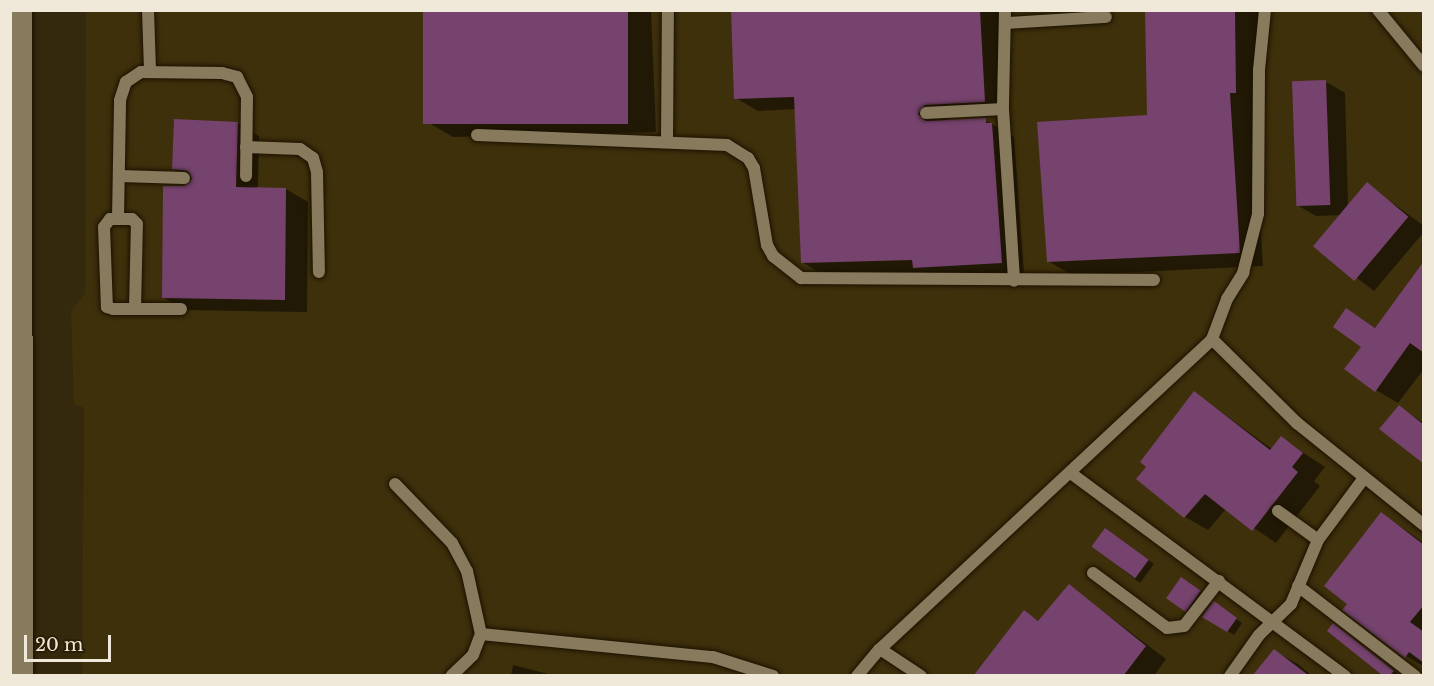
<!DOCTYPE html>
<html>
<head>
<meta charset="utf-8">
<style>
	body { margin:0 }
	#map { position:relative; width:1434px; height:686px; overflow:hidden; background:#34290d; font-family:"Libre Baskerville",serif }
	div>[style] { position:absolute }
	.built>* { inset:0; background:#3e300b }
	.shadow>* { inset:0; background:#0007 }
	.building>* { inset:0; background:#75436e; transform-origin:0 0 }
	.roads { filter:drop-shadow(0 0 2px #1b1100) drop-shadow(0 0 2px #1b1100) }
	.lane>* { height:12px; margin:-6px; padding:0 6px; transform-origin:6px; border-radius:6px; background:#877a5d }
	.secondary>* { height:33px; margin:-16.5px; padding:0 16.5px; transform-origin:16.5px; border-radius:16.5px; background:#877a5d }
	span { translate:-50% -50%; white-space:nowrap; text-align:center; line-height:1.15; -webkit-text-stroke:6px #2a1f04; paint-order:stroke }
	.frame { position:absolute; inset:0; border:12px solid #f0e9d9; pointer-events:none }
	.scale { position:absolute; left:24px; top:635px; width:87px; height:27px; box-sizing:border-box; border:3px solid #f0e9d9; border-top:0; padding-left:8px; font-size:18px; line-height:21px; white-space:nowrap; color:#f0e9d9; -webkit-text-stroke:4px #2a1f04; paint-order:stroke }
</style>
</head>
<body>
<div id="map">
	<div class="built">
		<i style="clip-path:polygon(86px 11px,1423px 11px,1423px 675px,82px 675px,84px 408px,74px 404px,71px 310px,85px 294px)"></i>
	</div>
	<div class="shadow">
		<i style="clip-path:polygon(424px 10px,651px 10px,656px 132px,453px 137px,429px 123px)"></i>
		<i style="clip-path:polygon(732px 10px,1001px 10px,1007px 114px,948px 117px,944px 122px,985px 120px,1014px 137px,1024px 275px,936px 280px,923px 272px,824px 275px,802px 262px,796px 109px,758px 111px,736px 98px)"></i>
		<i style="clip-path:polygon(1147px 10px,1258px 10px,1259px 106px,1253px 106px,1263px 266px,1072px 275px,1048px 261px,1148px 117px)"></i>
		<i style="clip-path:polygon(1326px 82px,1345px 93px,1348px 206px,1367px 184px,1424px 226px,1424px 232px,1374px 291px,1315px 246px,1341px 215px,1316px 216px,1297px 205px)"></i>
		<i style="clip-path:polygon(237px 123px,259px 136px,258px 189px,286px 189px,308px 202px,307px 312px,185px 310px,163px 297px,185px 188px,193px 180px,174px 169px)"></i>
		<i style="clip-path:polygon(1424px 263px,1424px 369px,1398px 403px,1376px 390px,1363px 347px,1346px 310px,1376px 328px)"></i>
		<i style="clip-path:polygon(1195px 393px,1272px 449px,1281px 438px,1325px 467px,1314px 481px,1320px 486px,1276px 543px,1226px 509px,1208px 530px,1185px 517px,1148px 467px)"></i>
		<i style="clip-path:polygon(1399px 407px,1424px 423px,1424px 463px)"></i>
		<i style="clip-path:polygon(1381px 513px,1424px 543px,1423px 666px,1406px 656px,1349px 603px)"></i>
		<i style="clip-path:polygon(1112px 534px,1154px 564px,1140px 583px,1094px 547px)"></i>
		<i style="clip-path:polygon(1188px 582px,1206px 596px,1191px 613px,1185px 610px)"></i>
		<i style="clip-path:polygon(1069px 586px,1166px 659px,1154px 676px,976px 676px,1024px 612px,1039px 621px)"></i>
		<i style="clip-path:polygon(1220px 607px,1242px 623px,1234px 635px,1204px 616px)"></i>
		<i style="clip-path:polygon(1339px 629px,1400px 675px,1384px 676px,1329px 631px)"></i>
		<i style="clip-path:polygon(1274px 651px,1298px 664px,1312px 676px,1255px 676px)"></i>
		<i style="clip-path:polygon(513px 665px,556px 676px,511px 676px)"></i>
	</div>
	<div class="building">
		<i style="left:423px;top:10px;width:205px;height:114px"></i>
		<i style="clip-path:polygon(731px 10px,980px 10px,985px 102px,925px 105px,918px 114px,926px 121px,986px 118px,986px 123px,992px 123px,1002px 263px,913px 268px,912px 260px,801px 263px,794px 97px,734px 99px)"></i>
		<i style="clip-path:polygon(1145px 10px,1235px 10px,1236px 93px,1230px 93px,1240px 253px,1047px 262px,1037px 122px,1147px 115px)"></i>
		<i style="left:1326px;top:80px;width:125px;height:34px;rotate:88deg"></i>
		<i style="clip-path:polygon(174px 119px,238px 122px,236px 187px,286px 188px,285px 300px,162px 298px,163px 186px,184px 186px,192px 179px,188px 171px,172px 169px)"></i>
		<i style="left:1367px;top:182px;width:54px;height:84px;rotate:40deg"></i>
		<i style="clip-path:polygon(1424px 261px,1424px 353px,1410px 343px,1375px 392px,1344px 369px,1361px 347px,1333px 327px,1346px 308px,1375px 328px)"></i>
		<i style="clip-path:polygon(1194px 391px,1270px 450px,1281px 436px,1303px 453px,1292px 467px,1298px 472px,1252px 531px,1205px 494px,1184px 518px,1136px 479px,1146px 467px,1140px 462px)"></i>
		<i style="clip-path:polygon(1399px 405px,1424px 425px,1424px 464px,1379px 429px)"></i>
		<i style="clip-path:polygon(1381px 512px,1424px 545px,1424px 605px,1410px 622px,1424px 632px,1424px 663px,1409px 652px,1405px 658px,1342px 610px,1347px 604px,1324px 586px)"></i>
		<i style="left:1105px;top:528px;width:54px;height:23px;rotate:36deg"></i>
		<i style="left:1181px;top:577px;width:24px;height:26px;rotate:35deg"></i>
		<i style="clip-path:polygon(1069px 584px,1146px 646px,1124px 675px,974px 675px,1024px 610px,1038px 621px)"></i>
		<i style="clip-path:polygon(1214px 601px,1237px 618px,1227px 632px,1202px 617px)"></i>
		<i style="clip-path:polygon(1333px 623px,1394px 671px,1390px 675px,1382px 675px,1327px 631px)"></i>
		<i style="clip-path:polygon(1274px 649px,1308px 675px,1253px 675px)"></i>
	</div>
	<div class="roads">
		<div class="lane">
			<i style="left:148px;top:10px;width:61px;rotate:88.1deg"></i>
			<i style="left:1005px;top:10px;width:99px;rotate:91.2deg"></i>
			<i style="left:1003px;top:109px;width:172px;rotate:86.3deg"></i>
			<i style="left:1378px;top:10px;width:72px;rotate:50.6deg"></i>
			<i style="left:1007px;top:23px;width:99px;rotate:-3.5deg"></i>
			<i style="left:926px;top:113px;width:77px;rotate:-3deg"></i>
			<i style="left:477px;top:135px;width:250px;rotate:2.3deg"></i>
			<i style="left:727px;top:145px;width:25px;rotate:32deg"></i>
			<i style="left:748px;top:158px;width:12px;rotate:59deg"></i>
			<i style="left:754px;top:168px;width:78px;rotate:80.4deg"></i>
			<i style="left:767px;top:245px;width:13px;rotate:61deg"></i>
			<i style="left:773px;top:256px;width:36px;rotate:38deg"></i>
			<i style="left:801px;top:278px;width:353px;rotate:0.3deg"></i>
			<i style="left:667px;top:142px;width:132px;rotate:-89.6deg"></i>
			<i style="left:246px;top:147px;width:54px;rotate:2.1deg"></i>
			<i style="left:300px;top:149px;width:16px;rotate:35deg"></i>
			<i style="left:313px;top:158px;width:15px;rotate:74deg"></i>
			<i style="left:317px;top:172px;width:100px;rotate:88.9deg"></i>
			<i style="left:120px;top:176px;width:64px;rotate:1.8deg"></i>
			<i style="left:118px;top:218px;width:118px;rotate:-89deg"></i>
			<i style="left:120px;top:100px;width:19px;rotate:-72deg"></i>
			<i style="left:126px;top:82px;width:18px;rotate:-34deg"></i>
			<i style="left:141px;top:72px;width:81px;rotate:0.7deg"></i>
			<i style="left:222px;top:73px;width:16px;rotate:15deg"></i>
			<i style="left:237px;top:77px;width:22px;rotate:63deg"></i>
			<i style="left:247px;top:97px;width:79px;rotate:90.7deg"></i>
			<i style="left:135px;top:309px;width:85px;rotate:-88.7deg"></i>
			<i style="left:137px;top:224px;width:7px;rotate:-135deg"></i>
			<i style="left:132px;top:219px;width:22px;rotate:180deg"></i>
			<i style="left:110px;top:219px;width:10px;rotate:127deg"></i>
			<i style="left:104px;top:227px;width:80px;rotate:87.9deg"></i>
			<i style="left:107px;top:307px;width:6px;rotate:18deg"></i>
			<i style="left:113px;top:309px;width:68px"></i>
			<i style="left:1212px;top:339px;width:120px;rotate:44.7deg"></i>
			<i style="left:1297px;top:423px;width:163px;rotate:38.8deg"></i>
			<i style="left:1072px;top:474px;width:340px;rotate:36.5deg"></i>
			<i style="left:395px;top:484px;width:82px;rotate:46deg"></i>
			<i style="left:452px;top:543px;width:32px;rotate:62deg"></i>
			<i style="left:467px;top:571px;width:65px;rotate:77.5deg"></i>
			<i style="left:481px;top:634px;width:22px;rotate:111deg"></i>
			<i style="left:473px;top:655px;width:30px;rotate:136deg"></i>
			<i style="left:1278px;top:511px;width:49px;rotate:35.9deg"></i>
			<i style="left:1093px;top:573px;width:92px;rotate:36.6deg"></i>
			<i style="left:1167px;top:628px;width:17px;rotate:-7deg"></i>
			<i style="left:1184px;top:626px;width:57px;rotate:-52.1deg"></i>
			<i style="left:1298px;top:586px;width:148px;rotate:37.6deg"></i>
			<i style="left:481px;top:634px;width:233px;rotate:5.7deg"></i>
			<i style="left:713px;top:657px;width:63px;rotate:17.6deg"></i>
			<i style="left:880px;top:649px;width:49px;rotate:33.4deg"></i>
			<i style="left:857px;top:676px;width:35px;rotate:-50deg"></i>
			<i style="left:880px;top:649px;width:454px;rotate:-43deg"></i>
			<i style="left:1212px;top:339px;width:43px;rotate:-69.4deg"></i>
			<i style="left:1227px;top:299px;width:31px;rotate:-58deg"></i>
			<i style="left:1243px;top:273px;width:61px;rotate:-75.7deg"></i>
			<i style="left:1258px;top:214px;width:144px;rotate:-89.6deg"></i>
			<i style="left:1259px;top:70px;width:60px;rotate:-84.3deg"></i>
			<i style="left:1230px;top:676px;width:50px;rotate:-54.7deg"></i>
			<i style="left:1259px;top:635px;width:45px;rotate:-44.1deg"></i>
			<i style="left:1291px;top:604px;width:69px;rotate:-67.1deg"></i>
			<i style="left:1318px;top:540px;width:77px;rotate:-53.4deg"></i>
		</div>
		<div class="secondary">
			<i style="left:15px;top:10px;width:666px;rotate:89.91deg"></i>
		</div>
	</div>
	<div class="frame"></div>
	<div class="scale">20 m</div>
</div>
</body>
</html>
